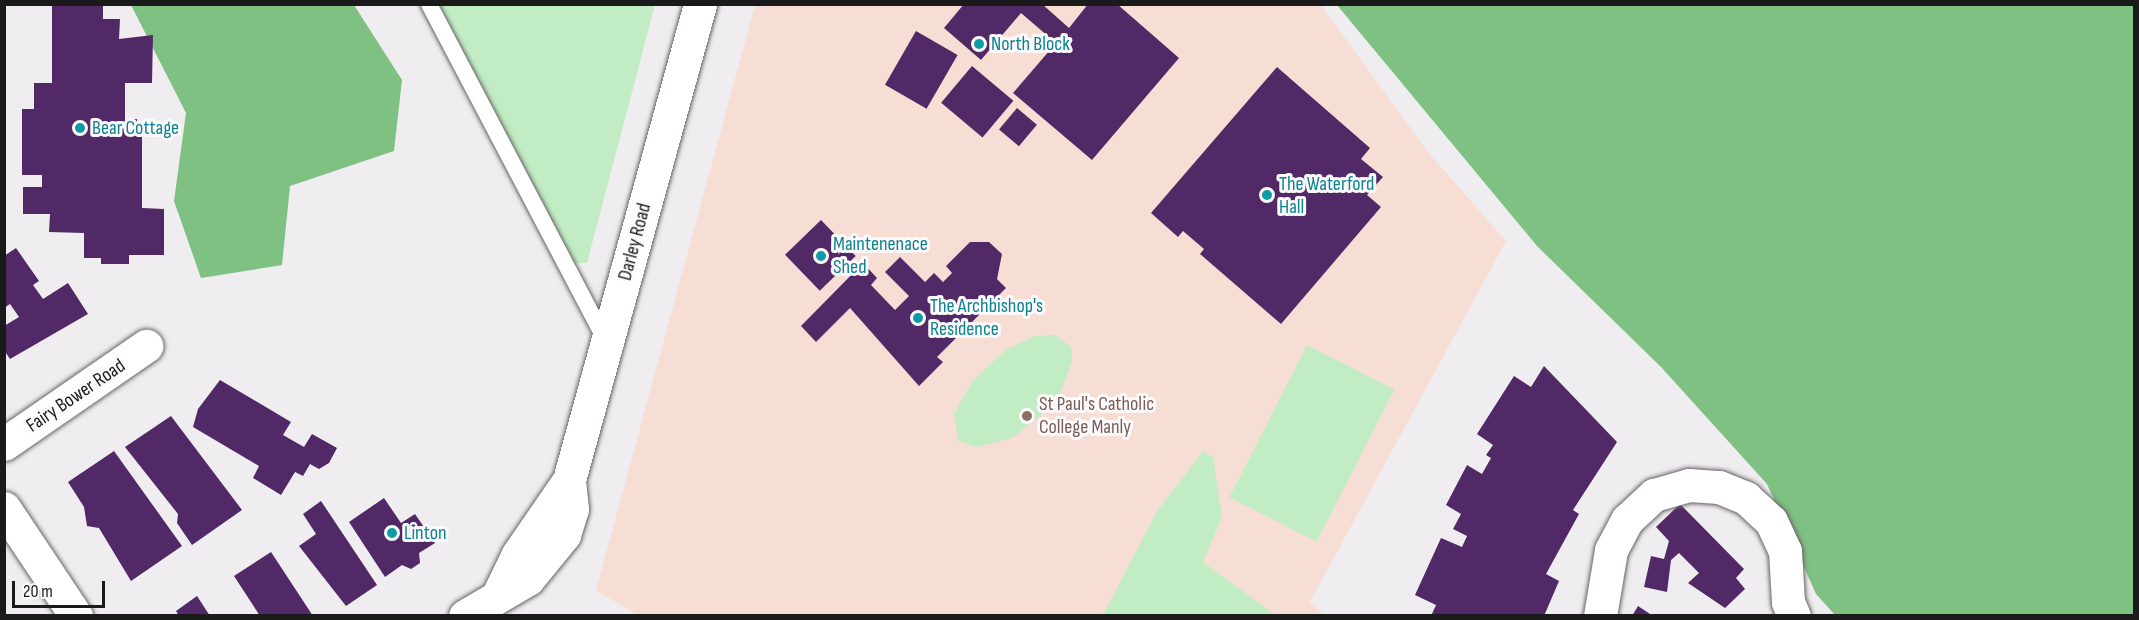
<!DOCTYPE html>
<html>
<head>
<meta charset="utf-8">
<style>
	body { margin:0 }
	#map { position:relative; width:2139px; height:620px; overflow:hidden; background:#f0edf0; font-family:"Sofia Sans Condensed",sans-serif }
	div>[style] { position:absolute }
	.education>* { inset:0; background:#f7ded5 }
	.green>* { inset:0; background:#c2edc4; transform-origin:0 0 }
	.forest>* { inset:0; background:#7fc083 }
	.building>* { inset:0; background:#512966; transform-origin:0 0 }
	.roads { filter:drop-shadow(0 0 2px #676567) drop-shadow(0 0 2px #676567) }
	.service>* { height:16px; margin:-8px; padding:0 8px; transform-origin:8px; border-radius:8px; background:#fff }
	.minor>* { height:33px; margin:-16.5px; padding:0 16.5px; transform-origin:16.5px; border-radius:16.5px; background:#fff }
	.tertiary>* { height:33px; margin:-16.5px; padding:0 16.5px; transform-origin:16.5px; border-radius:16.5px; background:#fff }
	.dots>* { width:16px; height:16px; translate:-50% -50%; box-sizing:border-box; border:3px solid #fdfafd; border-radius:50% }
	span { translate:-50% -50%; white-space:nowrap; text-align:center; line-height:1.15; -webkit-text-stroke:6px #fdfafd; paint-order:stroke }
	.culture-label { font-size:20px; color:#0d838f }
	.left { translate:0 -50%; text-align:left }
	.street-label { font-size:20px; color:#1b1a1b }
	.education-label { font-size:20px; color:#785e54 }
	.frame { position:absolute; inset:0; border:6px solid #1b1a1b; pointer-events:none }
	.scale { position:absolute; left:12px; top:581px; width:93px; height:27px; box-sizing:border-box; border:3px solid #1b1a1b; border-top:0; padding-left:8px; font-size:18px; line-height:21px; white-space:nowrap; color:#1b1a1b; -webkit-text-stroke:4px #fdfafd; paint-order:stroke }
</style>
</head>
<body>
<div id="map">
	<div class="education">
		<i style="clip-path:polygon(755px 5px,1321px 5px,1428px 152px,1506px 241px,1310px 602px,1324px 615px,639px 616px,596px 590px)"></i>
	</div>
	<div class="green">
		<i style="clip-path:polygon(437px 5px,655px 5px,587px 263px,573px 263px)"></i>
		<i style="clip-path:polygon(1055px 335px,1071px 347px,1072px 361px,1061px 391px,1047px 410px,1012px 438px,977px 447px,958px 441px,954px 414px,972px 382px,1005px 350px,1035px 336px)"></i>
		<i style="left:1307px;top:345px;width:98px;height:171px;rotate:27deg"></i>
		<i style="clip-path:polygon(1203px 451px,1213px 457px,1222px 517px,1203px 562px,1275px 615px,1103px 615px,1156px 513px)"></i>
	</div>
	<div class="forest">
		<i style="clip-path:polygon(131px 5px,354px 5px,402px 80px,394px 151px,290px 186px,282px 265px,201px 278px,174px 201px,186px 113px)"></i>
		<i style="clip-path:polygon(1337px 5px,2134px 5px,2134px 615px,1835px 615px,1816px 594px,1767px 484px,1661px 367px,1537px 246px)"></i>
	</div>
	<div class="building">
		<i style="clip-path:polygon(52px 4px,103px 4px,103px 19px,120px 19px,119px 39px,153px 35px,152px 83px,125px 83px,125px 120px,137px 119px,137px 137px,142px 137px,142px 208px,164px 209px,164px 255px,129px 255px,129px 264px,101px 264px,101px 258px,84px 258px,84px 233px,49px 232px,50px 214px,23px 214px,23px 187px,42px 187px,42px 175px,22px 175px,22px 109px,34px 109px,34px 83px,52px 83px)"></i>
		<i style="clip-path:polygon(964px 4px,1042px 4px,1069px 28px,1088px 4px,1117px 4px,1179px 58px,1092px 160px,1013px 93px,1056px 43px,1021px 13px,981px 60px,944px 28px)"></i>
		<i style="left:916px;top:31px;width:48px;height:62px;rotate:30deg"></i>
		<i style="left:972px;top:66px;width:54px;height:48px;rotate:40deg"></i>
		<i style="clip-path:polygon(1277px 67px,1370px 148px,1361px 159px,1383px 177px,1367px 195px,1381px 207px,1281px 324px,1200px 254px,1204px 249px,1183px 231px,1178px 237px,1151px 213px)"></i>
		<i style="left:1017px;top:108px;width:26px;height:28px;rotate:40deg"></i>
		<i style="left:821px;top:220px;width:50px;height:50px;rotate:46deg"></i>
		<i style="clip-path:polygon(970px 242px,989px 242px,1002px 254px,997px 279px,1006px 288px,937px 357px,943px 362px,919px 386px,850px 308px,816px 342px,801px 326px,863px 263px,877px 278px,871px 285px,895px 310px,909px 296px,885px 272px,900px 257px,925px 282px,934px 273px,943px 282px,952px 273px,946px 266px)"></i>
		<i style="clip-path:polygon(16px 248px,39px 281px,33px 285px,43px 299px,68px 283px,88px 314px,10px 359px,4px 350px,4px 326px,19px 317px,10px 304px,4px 308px,4px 256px)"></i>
		<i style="clip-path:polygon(1544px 366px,1617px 442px,1573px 510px,1579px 514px,1546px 574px,1559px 581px,1544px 616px,1431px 616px,1436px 605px,1415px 595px,1441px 538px,1462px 547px,1467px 536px,1453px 529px,1461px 514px,1446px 505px,1467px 465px,1482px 474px,1491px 458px,1486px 455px,1493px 445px,1477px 434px,1514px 376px,1531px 387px)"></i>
		<i style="clip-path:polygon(220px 380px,291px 422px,283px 435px,304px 447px,312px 434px,337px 448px,329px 463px,319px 469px,310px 464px,303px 476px,295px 472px,281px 495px,253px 478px,259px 466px,193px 427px,198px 409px)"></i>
		<i style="clip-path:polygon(171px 416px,242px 510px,192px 545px,177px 523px,178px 514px,125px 447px)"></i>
		<i style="clip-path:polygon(114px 451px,182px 546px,131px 581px,99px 528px,87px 526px,84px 507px,68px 482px)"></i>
		<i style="clip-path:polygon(384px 498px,401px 523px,415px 514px,435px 543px,419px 553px,420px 563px,411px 569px,402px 565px,385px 577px,349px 522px)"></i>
		<i style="clip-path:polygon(321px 501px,377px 585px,346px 606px,299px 546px,316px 534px,303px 514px)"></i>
		<i style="clip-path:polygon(1680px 504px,1744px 569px,1736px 578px,1745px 589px,1725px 608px,1688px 583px,1699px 573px,1679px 553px,1671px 560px,1667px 592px,1644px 587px,1651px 556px,1664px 559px,1669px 541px,1656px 527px)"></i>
		<i style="clip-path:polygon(271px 552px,313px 616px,260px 616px,234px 576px)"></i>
		<i style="clip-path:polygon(197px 596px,210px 616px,179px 616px,176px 611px)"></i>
		<i style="clip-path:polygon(1638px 606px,1653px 616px,1632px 616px)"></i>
	</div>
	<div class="roads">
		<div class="service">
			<i style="left:429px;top:4px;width:381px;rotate:62.3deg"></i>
		</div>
		<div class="minor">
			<i style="left:4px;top:444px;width:173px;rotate:-34.6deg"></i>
			<i style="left:4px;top:508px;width:130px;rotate:56.3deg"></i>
			<i style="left:1600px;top:616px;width:67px;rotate:-80.5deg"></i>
			<i style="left:1611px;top:550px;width:34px;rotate:-62deg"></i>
			<i style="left:1627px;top:520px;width:37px;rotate:-43deg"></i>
			<i style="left:1654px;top:495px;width:36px;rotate:-16deg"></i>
			<i style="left:1689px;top:485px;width:30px;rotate:4deg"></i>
			<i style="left:1719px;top:487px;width:29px;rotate:22deg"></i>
			<i style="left:1746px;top:498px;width:34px;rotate:43deg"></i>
			<i style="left:1771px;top:521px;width:33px;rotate:65deg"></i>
			<i style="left:1785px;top:551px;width:51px;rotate:86.6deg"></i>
			<i style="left:1788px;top:602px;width:15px;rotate:67deg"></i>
		</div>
		<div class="tertiary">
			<i style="left:499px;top:593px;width:43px;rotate:-64deg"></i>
			<i style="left:518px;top:554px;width:90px;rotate:-55.4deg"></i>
			<i style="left:465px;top:616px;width:73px;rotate:-30.4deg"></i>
			<i style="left:528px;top:579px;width:57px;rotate:-50.7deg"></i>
			<i style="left:564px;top:535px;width:27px;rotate:-73deg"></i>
			<i style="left:572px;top:509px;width:29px;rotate:-96deg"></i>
			<i style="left:569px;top:480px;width:494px;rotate:-74.6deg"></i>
		</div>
	</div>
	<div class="dots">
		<i style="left:979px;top:44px;background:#0f9aa8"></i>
		<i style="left:80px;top:128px;background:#0f9aa8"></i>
		<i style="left:1267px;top:195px;background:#0f9aa8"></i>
		<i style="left:821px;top:256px;background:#0f9aa8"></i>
		<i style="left:918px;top:318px;background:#0f9aa8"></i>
		<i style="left:1027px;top:416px;background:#8d6e63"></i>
		<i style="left:392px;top:533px;background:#0f9aa8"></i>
	</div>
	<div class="culture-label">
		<span class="left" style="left:991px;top:44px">North Block</span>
		<span class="left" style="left:92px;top:128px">Bear Cottage</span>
		<span class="left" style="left:1279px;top:196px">The Waterford<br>Hall</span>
		<span class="left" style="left:833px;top:256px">Maintenenace<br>Shed</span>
		<span class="left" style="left:930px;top:318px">The Archbishop's<br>Residence</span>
		<span class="left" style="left:404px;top:533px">Linton</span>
	</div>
	<div class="street-label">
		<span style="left:635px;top:242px;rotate:-75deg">Darley Road</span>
		<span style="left:76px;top:396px;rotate:-34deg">Fairy Bower Road</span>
	</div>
	<div class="education-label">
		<span class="left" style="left:1039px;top:416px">St Paul's Catholic<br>College Manly</span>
	</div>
	<div class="frame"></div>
	<div class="scale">20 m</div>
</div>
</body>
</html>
